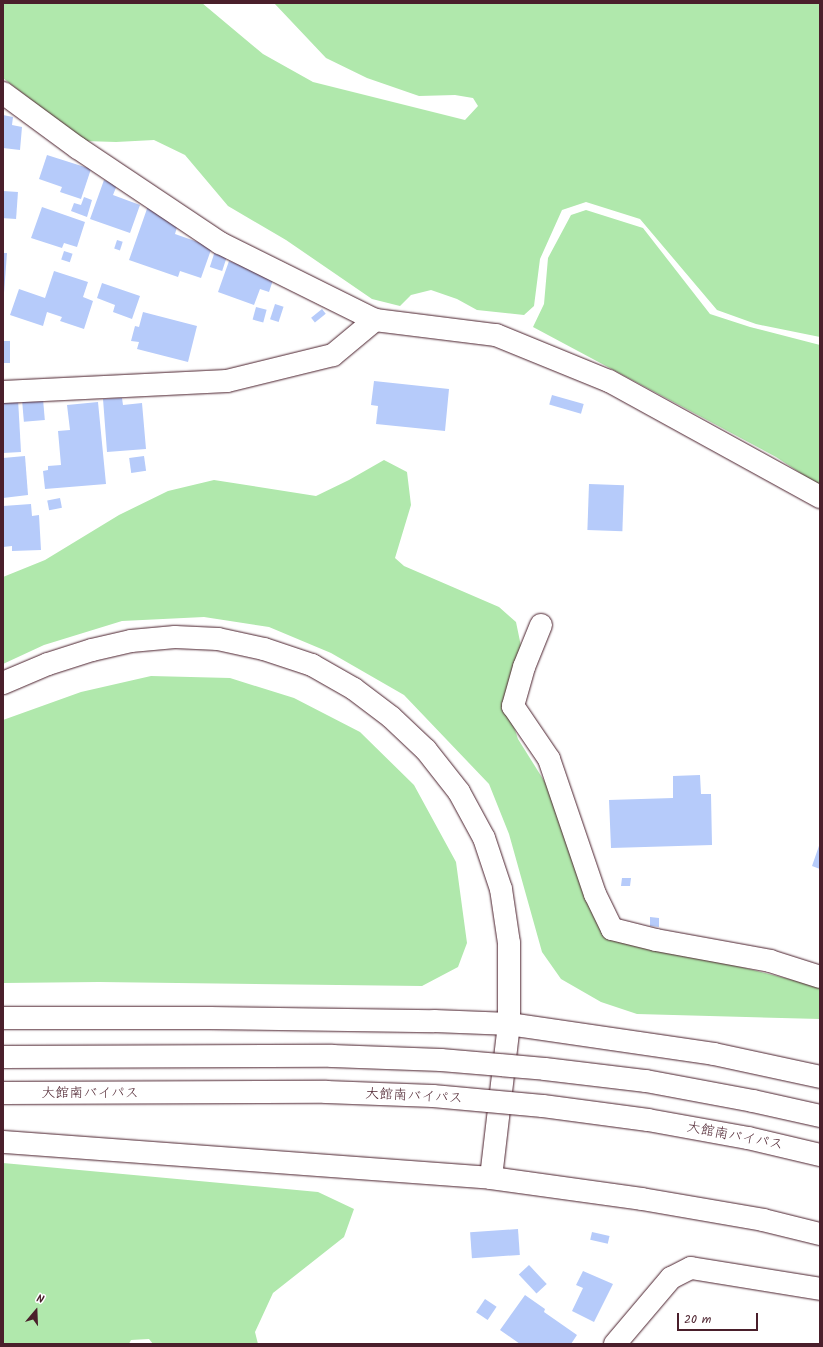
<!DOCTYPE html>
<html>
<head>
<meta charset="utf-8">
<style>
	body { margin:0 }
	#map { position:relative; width:823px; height:1347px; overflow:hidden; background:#fff; font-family:Kalam,"Klee One",sans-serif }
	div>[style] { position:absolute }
	.green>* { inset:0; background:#b0e8ac }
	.building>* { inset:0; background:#b6cbfa; transform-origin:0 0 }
	.roads { filter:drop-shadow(0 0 1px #4a1f2b) drop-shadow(0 0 1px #4a1f2b) }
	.minor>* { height:22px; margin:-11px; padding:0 11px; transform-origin:11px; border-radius:11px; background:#fff }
	.tertiary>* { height:22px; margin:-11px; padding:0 11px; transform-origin:11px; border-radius:11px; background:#fff }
	.trunk>* { height:22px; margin:-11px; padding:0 11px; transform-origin:11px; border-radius:11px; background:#fff }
	.bridges { filter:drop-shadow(0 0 1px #4a1f2b) drop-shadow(0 0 1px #4a1f2b) }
	.trunk-bridge>* { height:22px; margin:-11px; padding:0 11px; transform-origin:11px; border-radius:11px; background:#fff }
	span { translate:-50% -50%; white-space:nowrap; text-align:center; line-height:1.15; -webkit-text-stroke:3px #fff; paint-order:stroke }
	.street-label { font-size:14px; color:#4a1f2b }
	.frame { position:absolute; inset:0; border:4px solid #4a1f2b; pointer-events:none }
	.north { position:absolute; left:16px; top:1291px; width:40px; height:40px; -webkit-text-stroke:3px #fff; paint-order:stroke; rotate:19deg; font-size:11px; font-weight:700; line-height:16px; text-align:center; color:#4a1f2b }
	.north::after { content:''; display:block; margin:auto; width:14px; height:18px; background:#4a1f2b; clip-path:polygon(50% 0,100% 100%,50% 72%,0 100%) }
	.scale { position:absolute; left:677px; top:1313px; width:81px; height:18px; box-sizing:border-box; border:2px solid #4a1f2b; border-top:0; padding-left:5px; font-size:12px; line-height:14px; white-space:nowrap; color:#4a1f2b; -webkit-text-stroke:3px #fff; paint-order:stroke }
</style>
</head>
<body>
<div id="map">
	<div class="green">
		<i style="clip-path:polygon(3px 3px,202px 3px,263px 54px,313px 82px,465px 120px,478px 106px,473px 98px,455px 95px,419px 96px,367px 78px,326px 58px,274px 3px,820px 3px,820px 337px,756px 324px,717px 310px,640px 219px,586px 202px,562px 210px,540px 259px,534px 306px,524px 315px,477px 310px,457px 299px,431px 290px,411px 295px,400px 306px,372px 299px,286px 240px,228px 206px,185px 155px,154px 140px,116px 142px,84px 141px,3px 78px)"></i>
		<i style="clip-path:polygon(586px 210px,643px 228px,710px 314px,750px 327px,820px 345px,820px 486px,776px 457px,533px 327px,544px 304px,548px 258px,571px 215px)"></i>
		<i style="clip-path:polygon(384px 460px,407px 472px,411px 505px,395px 558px,404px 566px,499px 607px,516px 622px,522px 651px,507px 706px,518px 739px,548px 787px,603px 932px,813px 985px,820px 988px,820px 1019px,637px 1014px,601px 1002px,561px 979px,542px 952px,509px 834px,489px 784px,404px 695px,331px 653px,269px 627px,204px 617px,122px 621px,44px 645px,3px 664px,3px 577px,45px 560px,119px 515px,168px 491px,214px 480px,316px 496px,349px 480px)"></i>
		<i style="clip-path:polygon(151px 676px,230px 678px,294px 698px,360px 732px,414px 785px,456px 862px,467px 943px,458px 967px,422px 986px,99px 982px,3px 983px,3px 720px,81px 692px)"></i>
		<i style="clip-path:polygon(3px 1163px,318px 1192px,354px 1209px,344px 1237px,273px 1293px,255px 1332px,258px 1344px,153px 1344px,149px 1339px,131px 1340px,129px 1344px,3px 1344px)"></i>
	</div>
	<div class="building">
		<i style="clip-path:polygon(3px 115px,13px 117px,12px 125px,22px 127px,20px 150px,3px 148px)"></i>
		<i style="clip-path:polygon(47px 155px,91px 169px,81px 199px,60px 192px,62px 187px,39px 179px)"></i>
		<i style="clip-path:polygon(104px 180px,117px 185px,113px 195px,140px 205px,130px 233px,90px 219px)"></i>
		<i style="left:3px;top:191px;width:15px;height:27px;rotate:4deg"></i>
		<i style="clip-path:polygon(84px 197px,92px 200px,87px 217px,71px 211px,74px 203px,81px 205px)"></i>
		<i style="clip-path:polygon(148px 206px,177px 227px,175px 234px,212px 247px,201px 278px,180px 271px,178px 277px,129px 260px)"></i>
		<i style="clip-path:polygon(42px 207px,85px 222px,77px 247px,64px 243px,62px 248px,31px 238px)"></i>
		<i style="left:117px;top:240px;width:6px;height:9px;rotate:18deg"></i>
		<i style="left:216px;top:248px;width:13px;height:20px;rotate:18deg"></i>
		<i style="left:64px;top:251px;width:9px;height:9px;rotate:18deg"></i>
		<i style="clip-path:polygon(3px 253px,7px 253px,4px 293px,3px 293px)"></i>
		<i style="clip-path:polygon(229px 261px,274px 277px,269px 292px,260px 289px,254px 305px,218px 292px)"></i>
		<i style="clip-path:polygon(54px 271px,88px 282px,83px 297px,93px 301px,84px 329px,60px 321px,62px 317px,47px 312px,43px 326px,10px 315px,19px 289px,45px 298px)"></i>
		<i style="clip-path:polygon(102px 283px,140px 296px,132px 319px,113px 312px,115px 305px,97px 298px)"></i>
		<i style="left:275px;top:304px;width:9px;height:16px;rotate:18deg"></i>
		<i style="left:256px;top:307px;width:11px;height:13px;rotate:15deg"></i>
		<i style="left:322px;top:309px;width:6px;height:14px;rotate:51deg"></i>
		<i style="clip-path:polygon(143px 312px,197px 326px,188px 362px,137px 349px,139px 342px,131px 341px,135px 326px,139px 327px)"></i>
		<i style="left:3px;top:341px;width:7px;height:22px"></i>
		<i style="clip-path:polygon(374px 381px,449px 389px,445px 431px,376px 424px,378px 406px,371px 405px)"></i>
		<i style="left:552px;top:395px;width:33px;height:10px;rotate:16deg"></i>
		<i style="clip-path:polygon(122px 398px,123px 405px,142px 403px,146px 449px,107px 452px,103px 399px)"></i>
		<i style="clip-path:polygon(18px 399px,21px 452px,3px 453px,3px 400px)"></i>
		<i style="left:43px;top:399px;width:21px;height:21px;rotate:85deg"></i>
		<i style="clip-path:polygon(98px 402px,106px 484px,45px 489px,43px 471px,48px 470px,48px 466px,61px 465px,58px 431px,70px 430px,67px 405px)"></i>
		<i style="clip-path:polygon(25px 456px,28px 495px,3px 498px,3px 458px)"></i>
		<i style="left:144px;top:456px;width:15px;height:15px;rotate:82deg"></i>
		<i style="left:589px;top:484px;width:35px;height:46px;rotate:2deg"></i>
		<i style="left:60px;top:498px;width:10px;height:13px;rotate:79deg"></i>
		<i style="clip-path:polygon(31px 504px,32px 516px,39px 515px,41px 550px,12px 551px,12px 546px,3px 547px,3px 506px)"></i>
		<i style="clip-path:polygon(700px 775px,701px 794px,711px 794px,712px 845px,611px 848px,609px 800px,673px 798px,673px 776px)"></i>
		<i style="clip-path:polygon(820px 843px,820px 869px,812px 866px)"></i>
		<i style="clip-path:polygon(622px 878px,631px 878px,630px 886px,621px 886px)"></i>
		<i style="clip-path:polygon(650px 917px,659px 918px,659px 927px,650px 926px)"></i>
		<i style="left:518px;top:1229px;width:26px;height:48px;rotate:86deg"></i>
		<i style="left:592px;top:1232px;width:18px;height:8px;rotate:13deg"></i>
		<i style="left:529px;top:1265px;width:26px;height:14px;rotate:47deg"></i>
		<i style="clip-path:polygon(583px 1271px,613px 1284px,594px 1322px,572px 1311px,583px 1288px,576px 1285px)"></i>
		<i style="clip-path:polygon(525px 1295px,545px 1309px,544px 1312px,577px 1335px,571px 1344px,520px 1344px,500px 1330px)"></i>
		<i style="left:485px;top:1299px;width:14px;height:16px;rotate:34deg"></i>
	</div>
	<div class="roads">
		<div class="minor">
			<i style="left:3px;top:93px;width:93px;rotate:36.3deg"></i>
			<i style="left:78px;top:148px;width:171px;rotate:33.8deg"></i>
			<i style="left:220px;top:243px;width:173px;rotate:26.4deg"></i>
			<i style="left:375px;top:320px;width:122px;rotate:7.1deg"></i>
			<i style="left:496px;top:335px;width:122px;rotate:22.2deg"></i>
			<i style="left:609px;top:381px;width:241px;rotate:28.8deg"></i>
			<i style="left:3px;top:392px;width:224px;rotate:-2.8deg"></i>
			<i style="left:227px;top:381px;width:109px;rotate:-13.8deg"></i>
			<i style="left:333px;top:355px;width:55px;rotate:-39.8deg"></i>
			<i style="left:541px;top:625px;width:45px;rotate:112deg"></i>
			<i style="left:524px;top:667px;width:41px;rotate:105.8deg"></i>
			<i style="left:513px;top:706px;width:64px;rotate:55.8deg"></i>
			<i style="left:549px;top:759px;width:143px;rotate:71.2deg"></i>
			<i style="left:595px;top:894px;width:39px;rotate:64deg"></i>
			<i style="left:612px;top:929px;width:45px;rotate:14deg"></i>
			<i style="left:656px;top:940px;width:116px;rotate:10.4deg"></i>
			<i style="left:770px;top:961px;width:52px;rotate:17.7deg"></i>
			<i style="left:615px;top:1344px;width:87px;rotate:-49.7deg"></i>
			<i style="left:671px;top:1278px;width:22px;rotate:-27deg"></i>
			<i style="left:691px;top:1268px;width:131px;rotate:9.2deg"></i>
		</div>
		<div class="tertiary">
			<i style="left:3px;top:683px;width:49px;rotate:-22.9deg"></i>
			<i style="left:48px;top:664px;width:46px;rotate:-17.7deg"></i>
			<i style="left:92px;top:650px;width:40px;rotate:-13deg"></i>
			<i style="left:131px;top:641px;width:44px;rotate:-5.2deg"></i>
			<i style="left:175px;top:637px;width:43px;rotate:2.7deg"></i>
			<i style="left:218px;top:639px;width:47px;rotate:12.3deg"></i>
			<i style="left:264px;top:649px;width:51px;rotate:18.4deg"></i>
			<i style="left:312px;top:665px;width:48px;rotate:29.7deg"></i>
			<i style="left:354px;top:689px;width:46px;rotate:37.1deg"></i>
			<i style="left:391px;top:717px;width:48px;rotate:43.3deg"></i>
			<i style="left:426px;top:750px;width:53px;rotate:51.8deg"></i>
			<i style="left:459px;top:792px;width:52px;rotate:61.5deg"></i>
			<i style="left:484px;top:838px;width:54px;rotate:71.6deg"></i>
			<i style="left:501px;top:889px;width:55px;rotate:81.6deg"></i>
			<i style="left:509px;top:943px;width:81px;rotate:90deg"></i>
			<i style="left:509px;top:1024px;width:155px;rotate:96.7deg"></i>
		</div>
		<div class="trunk">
			<i style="left:3px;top:1018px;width:207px"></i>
			<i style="left:210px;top:1018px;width:224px;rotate:0.8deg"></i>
			<i style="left:434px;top:1021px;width:75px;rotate:2.3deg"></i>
			<i style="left:509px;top:1024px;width:207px;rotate:8.3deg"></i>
			<i style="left:714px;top:1054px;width:108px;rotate:12.2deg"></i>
			<i style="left:3px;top:1142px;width:489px;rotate:4.2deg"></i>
			<i style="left:491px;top:1178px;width:152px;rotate:7.9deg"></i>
			<i style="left:642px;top:1199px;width:123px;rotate:9.8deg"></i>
			<i style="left:763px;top:1220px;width:59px;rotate:13.8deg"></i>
		</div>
	</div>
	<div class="bridges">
		<div class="trunk-bridge">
			<i style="left:3px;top:1057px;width:329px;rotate:-0.2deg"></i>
			<i style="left:332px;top:1056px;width:109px;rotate:2.1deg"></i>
			<i style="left:441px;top:1060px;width:104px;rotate:4.9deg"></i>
			<i style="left:545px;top:1069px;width:102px;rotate:6.8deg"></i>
			<i style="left:646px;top:1081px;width:109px;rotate:10.6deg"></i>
			<i style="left:753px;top:1101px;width:69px;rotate:12.6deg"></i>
			<i style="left:3px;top:1093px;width:323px;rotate:-0.2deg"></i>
			<i style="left:326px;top:1092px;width:107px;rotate:2.1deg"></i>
			<i style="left:433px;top:1096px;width:110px;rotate:5.2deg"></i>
			<i style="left:543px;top:1106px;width:106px;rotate:7.6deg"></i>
			<i style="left:648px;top:1120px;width:102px;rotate:10.2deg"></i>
			<i style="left:748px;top:1138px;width:74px;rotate:13.3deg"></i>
		</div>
	</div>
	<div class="street-label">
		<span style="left:90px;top:1093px">大館南バイパス</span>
		<span style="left:414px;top:1096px;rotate:3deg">大館南バイパス</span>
		<span style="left:735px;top:1136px;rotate:11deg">大館南バイパス</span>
	</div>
	<div class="frame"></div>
	<div class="north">N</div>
	<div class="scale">20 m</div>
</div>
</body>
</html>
